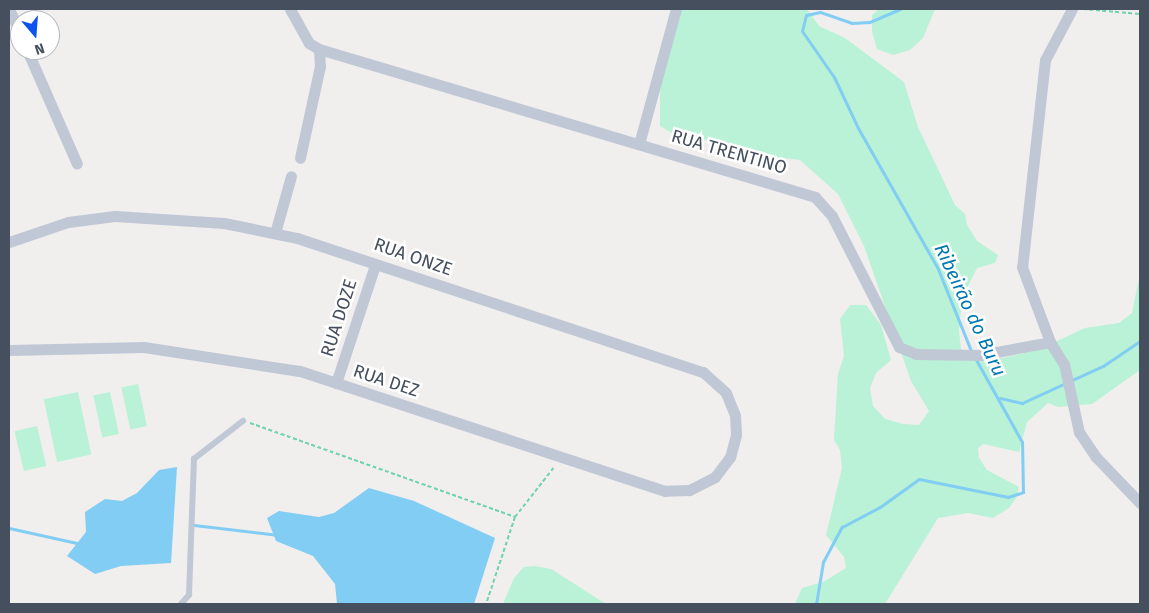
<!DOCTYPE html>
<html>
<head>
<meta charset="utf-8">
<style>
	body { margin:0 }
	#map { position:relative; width:1149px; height:613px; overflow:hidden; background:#f1eeee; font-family:"Fira Sans",sans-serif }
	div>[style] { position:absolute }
	.green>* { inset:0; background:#b9f2d6; transform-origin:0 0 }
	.water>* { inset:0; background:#82cdf3 }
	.stream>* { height:3px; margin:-1.5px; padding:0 1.5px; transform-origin:1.5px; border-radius:1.5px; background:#82cdf3 }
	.path>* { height:2px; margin-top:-1px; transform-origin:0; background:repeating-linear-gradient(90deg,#6ed3ae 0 4px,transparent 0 6.5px) }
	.lane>* { height:5.5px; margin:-2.75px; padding:0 2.75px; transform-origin:2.75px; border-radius:2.75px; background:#c1c8d5 }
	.street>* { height:11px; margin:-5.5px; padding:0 5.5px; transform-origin:5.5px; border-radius:5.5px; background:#c1c8d5 }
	span { translate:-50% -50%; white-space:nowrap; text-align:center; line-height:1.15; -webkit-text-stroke:5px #fff; paint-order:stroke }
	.street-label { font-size:18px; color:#454f5d }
	.water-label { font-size:19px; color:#0178b4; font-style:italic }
	.frame { position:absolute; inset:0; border:10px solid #454f5d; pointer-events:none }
	.north { position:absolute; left:10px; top:10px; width:50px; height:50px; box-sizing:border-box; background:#fff; border:1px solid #b5b9be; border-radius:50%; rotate:162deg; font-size:14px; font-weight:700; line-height:20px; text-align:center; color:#454f5d }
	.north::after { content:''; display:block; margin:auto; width:18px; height:22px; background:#0b52ef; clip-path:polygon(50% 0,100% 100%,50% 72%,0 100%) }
</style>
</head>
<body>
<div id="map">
	<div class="green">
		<i style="clip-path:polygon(675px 9px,807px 9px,819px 26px,845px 38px,904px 82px,918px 127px,955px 205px,965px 214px,967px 225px,977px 241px,998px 255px,995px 263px,977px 268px,962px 298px,959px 331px,961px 349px,969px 355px,984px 361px,1002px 358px,1038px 350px,1085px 328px,1119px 323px,1132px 313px,1140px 273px,1140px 370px,1092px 404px,1058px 407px,1048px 403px,1027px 422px,1019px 452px,983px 444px,978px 448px,979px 458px,987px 470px,1019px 487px,1016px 498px,1009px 508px,993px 518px,968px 513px,938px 518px,885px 604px,795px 604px,802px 588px,823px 582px,846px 568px,844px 557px,826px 535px,842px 468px,840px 450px,834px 440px,838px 374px,844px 356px,840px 319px,850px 305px,866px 305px,881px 325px,891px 360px,876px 373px,870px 388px,873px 406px,885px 419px,903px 424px,919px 425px,929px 411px,911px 381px,864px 246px,838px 194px,800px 160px,749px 154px,718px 141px,679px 137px,660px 126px,660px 89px)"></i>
		<i style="clip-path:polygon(879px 9px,935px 9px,923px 38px,910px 50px,893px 55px,877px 49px,872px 32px,872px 15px)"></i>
		<i style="left:138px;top:384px;width:43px;height:17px;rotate:78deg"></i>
		<i style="left:78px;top:392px;width:64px;height:35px;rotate:78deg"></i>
		<i style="left:110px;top:392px;width:43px;height:17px;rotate:78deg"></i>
		<i style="left:37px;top:426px;width:41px;height:23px;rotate:77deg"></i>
		<i style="clip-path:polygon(535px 566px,551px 569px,606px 604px,503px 604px,514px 578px,524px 567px)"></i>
	</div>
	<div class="water">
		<i style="clip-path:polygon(177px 467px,171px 563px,121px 566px,95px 574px,67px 556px,86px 532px,85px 512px,105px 499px,122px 501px,137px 493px,159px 470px)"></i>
		<i style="clip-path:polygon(369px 488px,414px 501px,495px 538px,474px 604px,337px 604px,335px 584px,313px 556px,276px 541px,267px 518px,279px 511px,319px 517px,334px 513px)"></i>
	</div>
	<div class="stream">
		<i style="left:900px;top:9px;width:34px;rotate:157deg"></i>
		<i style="left:869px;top:22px;width:17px;rotate:177deg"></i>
		<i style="left:852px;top:23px;width:34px;rotate:-161deg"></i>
		<i style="left:820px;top:12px;width:14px;rotate:168deg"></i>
		<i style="left:806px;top:15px;width:16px;rotate:104deg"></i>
		<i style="left:802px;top:31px;width:56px;rotate:55.2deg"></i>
		<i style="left:834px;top:77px;width:56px;rotate:64.8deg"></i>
		<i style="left:858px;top:128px;width:162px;rotate:60.4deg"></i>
		<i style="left:938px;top:269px;width:91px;rotate:68deg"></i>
		<i style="left:1000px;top:398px;width:23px;rotate:13deg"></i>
		<i style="left:1022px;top:403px;width:89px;rotate:-24.6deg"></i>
		<i style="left:1103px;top:366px;width:45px;rotate:-34deg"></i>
		<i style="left:194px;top:525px;width:85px;rotate:6.8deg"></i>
		<i style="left:9px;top:528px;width:74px;rotate:12.5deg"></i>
		<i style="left:816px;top:604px;width:43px;rotate:-80.5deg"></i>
		<i style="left:823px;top:562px;width:40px;rotate:-62deg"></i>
		<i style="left:842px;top:527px;width:43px;rotate:-27.8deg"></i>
		<i style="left:880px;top:507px;width:48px;rotate:-35.7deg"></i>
		<i style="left:919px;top:479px;width:91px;rotate:11.4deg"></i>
		<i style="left:1008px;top:497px;width:16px;rotate:-18deg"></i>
		<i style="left:1023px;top:492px;width:50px;rotate:-91.1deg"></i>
		<i style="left:1022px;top:442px;width:96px;rotate:-119.2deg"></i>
	</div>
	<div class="path">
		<i style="left:1083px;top:9px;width:57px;rotate:5deg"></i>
		<i style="left:250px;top:423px;width:281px;rotate:19.5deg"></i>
		<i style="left:515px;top:517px;width:92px;rotate:108.4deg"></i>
		<i style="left:515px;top:517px;width:65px;rotate:-51.9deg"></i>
	</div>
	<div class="lane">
		<i style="left:181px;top:604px;width:12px;rotate:-48deg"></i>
		<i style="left:189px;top:595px;width:136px;rotate:-87.9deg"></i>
		<i style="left:194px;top:459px;width:62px;rotate:-37.8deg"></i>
	</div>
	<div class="street">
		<i style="left:9px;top:9px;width:26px;rotate:65deg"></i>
		<i style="left:290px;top:9px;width:39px;rotate:61deg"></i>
		<i style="left:309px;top:43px;width:12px;rotate:31deg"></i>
		<i style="left:319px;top:49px;width:17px;rotate:87deg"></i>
		<i style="left:320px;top:66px;width:94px;rotate:102.3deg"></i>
		<i style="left:1072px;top:9px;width:58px;rotate:117.9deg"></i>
		<i style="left:1045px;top:60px;width:208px;rotate:96.3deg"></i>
		<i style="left:1022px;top:267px;width:80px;rotate:69.5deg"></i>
		<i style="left:1050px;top:342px;width:26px;rotate:58deg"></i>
		<i style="left:1064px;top:364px;width:70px;rotate:77.6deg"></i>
		<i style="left:1079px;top:432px;width:30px;rotate:56deg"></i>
		<i style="left:1096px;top:457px;width:64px;rotate:46.3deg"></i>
		<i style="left:319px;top:49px;width:518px;rotate:16.61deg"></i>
		<i style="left:815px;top:197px;width:25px;rotate:48deg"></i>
		<i style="left:832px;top:216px;width:147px;rotate:62.9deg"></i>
		<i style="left:899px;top:347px;width:18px;rotate:22deg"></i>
		<i style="left:916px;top:354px;width:64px;rotate:0.9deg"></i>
		<i style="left:980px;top:355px;width:71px;rotate:-10.5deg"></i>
		<i style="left:27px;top:50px;width:124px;rotate:66.3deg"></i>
		<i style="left:639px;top:144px;width:140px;rotate:-74.7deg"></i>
		<i style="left:275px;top:233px;width:59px;rotate:-74.3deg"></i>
		<i style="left:9px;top:242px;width:62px;rotate:-18.7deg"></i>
		<i style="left:68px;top:222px;width:47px;rotate:-7.3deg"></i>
		<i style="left:115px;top:216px;width:109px;rotate:3.7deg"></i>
		<i style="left:224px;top:223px;width:75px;rotate:11.6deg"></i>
		<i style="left:297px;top:238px;width:428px;rotate:18.3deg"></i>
		<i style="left:703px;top:372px;width:31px;rotate:42deg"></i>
		<i style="left:726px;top:393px;width:24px;rotate:68deg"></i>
		<i style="left:735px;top:415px;width:20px;rotate:87deg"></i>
		<i style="left:736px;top:435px;width:23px;rotate:105deg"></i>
		<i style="left:730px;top:457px;width:25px;rotate:127deg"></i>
		<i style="left:715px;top:477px;width:29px;rotate:153deg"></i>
		<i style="left:689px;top:490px;width:24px;rotate:178deg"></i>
		<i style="left:665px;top:491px;width:385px;rotate:-161.8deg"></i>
		<i style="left:299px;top:371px;width:157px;rotate:-171.2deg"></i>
		<i style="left:144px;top:347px;width:135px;rotate:178.7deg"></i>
		<i style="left:336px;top:383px;width:124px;rotate:-71.7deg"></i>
	</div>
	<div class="street-label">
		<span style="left:729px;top:152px;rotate:16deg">RUA TRENTINO</span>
		<span style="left:413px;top:257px;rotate:19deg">RUA ONZE</span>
		<span style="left:339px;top:318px;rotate:-72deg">RUA DOZE</span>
		<span style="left:386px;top:381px;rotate:18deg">RUA DEZ</span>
	</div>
	<div class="water-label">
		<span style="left:970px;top:310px;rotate:65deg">Ribeirão do Buru</span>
	</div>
	<div class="frame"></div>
	<div class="north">N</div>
</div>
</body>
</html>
